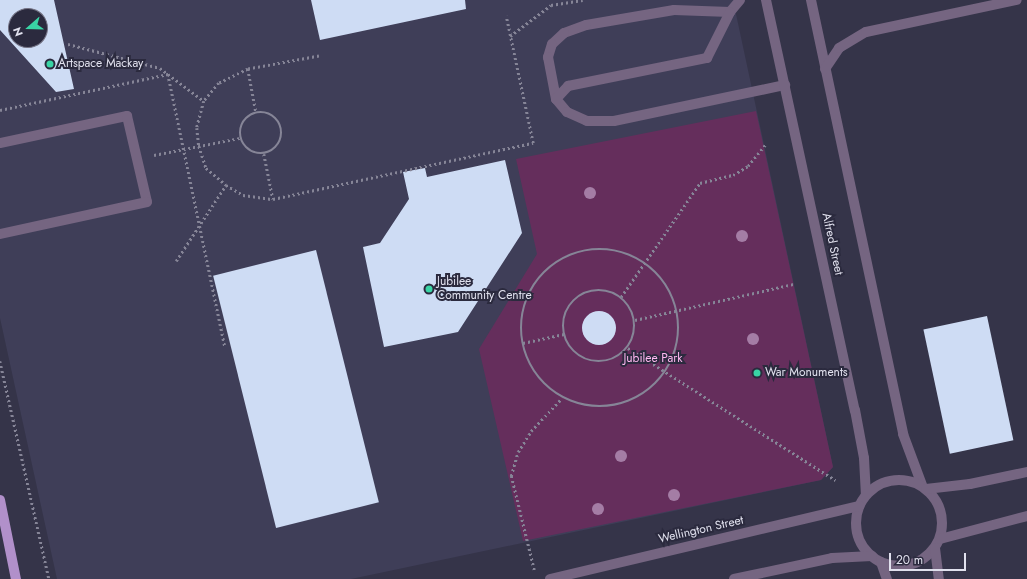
<!DOCTYPE html>
<html>
<head>
<meta charset="utf-8">
<style>
	body { margin:0 }
	#map { position:relative; width:1027px; height:579px; overflow:hidden; background:#353449; font-family:Jost,sans-serif }
	div>[style] { position:absolute }
	.built>* { inset:0; background:#3f3e58 }
	.green>* { inset:0; background:#652e5c }
	.building>* { inset:0; background:#cedcf4; transform-origin:0 0 }
	.round { border-radius:50% }
	.path>* { height:2.5px; margin-top:-1.25px; transform-origin:0; background:repeating-linear-gradient(90deg,#868597 0 2px,transparent 0 5px) }
	.path>.ring { margin:-1.25px; padding:0; box-sizing:content-box; background:none; border:2.5px solid #868597; border-radius:50% }
	.minor>* { height:10px; margin:-5px; padding:0 5px; transform-origin:5px; border-radius:5px; background:#756581 }
	.minor>.ring { margin:-5px; padding:0; box-sizing:content-box; background:none; border:10px solid #756581; border-radius:50% }
	.major>* { height:10px; margin:-5px; padding:0 5px; transform-origin:5px; border-radius:5px; background:#b190ca }
	.trees>* { width:12px; height:12px; margin:-6px; border-radius:50%; background:#a47da5 }
	.dots>* { width:11px; height:11px; translate:-50% -50%; box-sizing:border-box; border:2px solid #2b2a3e; border-radius:50% }
	span { translate:-50% -50%; white-space:nowrap; text-align:center; line-height:1.15; -webkit-text-stroke:4px #2b2a3e; paint-order:stroke }
	.poi-label { font-size:12px; color:#e1e1ee }
	.left { translate:0 -50%; text-align:left }
	.street-label { font-size:12px; color:#e1e1ee }
	.park-label { font-size:12px; color:#ffb8f1 }
	.north { position:absolute; left:8px; top:8px; width:40px; height:40px; box-sizing:border-box; background:#2b2a3e; border:1px solid #747384; border-radius:50%; rotate:250deg; font-size:11px; font-weight:700; line-height:16px; text-align:center; color:#e1e1ee }
	.north::after { content:''; display:block; margin:auto; width:14px; height:18px; background:#39d4a5; clip-path:polygon(50% 0,100% 100%,50% 72%,0 100%) }
	.scale { position:absolute; left:889px; top:553px; width:77px; height:18px; box-sizing:border-box; border:2px solid #e1e1ee; border-top:0; padding-left:5px; font-size:12px; line-height:14px; white-space:nowrap; color:#e1e1ee; -webkit-text-stroke:3px #2b2a3e; paint-order:stroke }
</style>
</head>
<body>
<div id="map">
	<div class="built">
		<i style="clip-path:polygon(evenodd,0 0,733px 0,833px 467px,821px 480px,351px 579px,57px 579px,0 318px,0 0,16px 16px,40px 16px,40px 40px,16px 40px,16px 16px)"></i>
	</div>
	<div class="green">
		<i style="clip-path:polygon(756px 111px,833px 467px,821px 480px,523px 541px,479px 349px,537px 254px,516px 159px)"></i>
	</div>
	<div class="building">
		<i style="clip-path:polygon(evenodd,0 0,54px 0,74px 89px,56px 92px,0 30px,0 0,16px 16px,40px 16px,40px 40px,16px 40px,16px 16px)"></i>
		<i style="clip-path:polygon(311px 0,465px 0,466px 9px,320px 40px)"></i>
		<i style="clip-path:polygon(505px 160px,522px 233px,458px 332px,384px 347px,363px 247px,380px 243px,409px 199px,403px 172px,425px 168px,427px 177px)"></i>
		<i style="left:316px;top:250px;width:260px;height:106px;rotate:76deg"></i>
		<i class="round" style="left:582px;top:311px;width:34px;height:34px"></i>
		<i style="left:987px;top:316px;width:127px;height:65px;rotate:78deg"></i>
	</div>
	<div class="path">
		<i style="left:510px;top:36px;width:51px;rotate:-37.1deg"></i>
		<i style="left:551px;top:5px;width:32px;rotate:-9deg"></i>
		<i style="left:68px;top:44px;width:95px;rotate:14.6deg"></i>
		<i style="left:160px;top:68px;width:55px;rotate:36.9deg"></i>
		<i style="left:319px;top:56px;width:72px;rotate:169.6deg"></i>
		<i style="left:248px;top:69px;width:32px;rotate:154deg"></i>
		<i style="left:219px;top:83px;width:23px;rotate:130deg"></i>
		<i style="left:204px;top:101px;width:28px;rotate:105deg"></i>
		<i style="left:197px;top:128px;width:18px;rotate:84deg"></i>
		<i style="left:199px;top:146px;width:23px;rotate:72deg"></i>
		<i style="left:206px;top:168px;width:26px;rotate:40deg"></i>
		<i style="left:226px;top:185px;width:20px;rotate:30deg"></i>
		<i style="left:243px;top:195px;width:30px;rotate:8deg"></i>
		<i style="left:273px;top:199px;width:266px;rotate:-12.2deg"></i>
		<i style="left:533px;top:143px;width:130px;rotate:-102deg"></i>
		<i style="left:248px;top:69px;width:44px;rotate:79.5deg"></i>
		<i style="left:0;top:110px;width:172px;rotate:-12.1deg"></i>
		<i style="left:168px;top:74px;width:279px;rotate:78.2deg"></i>
		<i class="ring" style="left:240px;top:112px;width:39.5px;height:39.5px"></i>
		<i style="left:264px;top:154px;width:46px;rotate:78.7deg"></i>
		<i style="left:154px;top:155px;width:88px;rotate:-11.2deg"></i>
		<i class="ring" style="left:521px;top:249px;width:155.5px;height:155.5px"></i>
		<i style="left:176px;top:261px;width:91px;rotate:-56.7deg"></i>
		<i class="ring" style="left:563px;top:290px;width:69.5px;height:69.5px"></i>
		<i style="left:621px;top:297px;width:139px;rotate:-55.3deg"></i>
		<i style="left:700px;top:183px;width:34px;rotate:-14deg"></i>
		<i style="left:733px;top:175px;width:17px;rotate:-31deg"></i>
		<i style="left:748px;top:166px;width:27px;rotate:-51deg"></i>
		<i style="left:635px;top:320px;width:163px;rotate:-12.8deg"></i>
		<i style="left:523px;top:343px;width:42px;rotate:-12.4deg"></i>
		<i style="left:628px;top:348px;width:246px;rotate:32.5deg"></i>
		<i style="left:0;top:361px;width:223px;rotate:77.3deg"></i>
		<i style="left:534px;top:570px;width:97px;rotate:-103.7deg"></i>
		<i style="left:511px;top:476px;width:25px;rotate:-74deg"></i>
		<i style="left:518px;top:452px;width:25px;rotate:-58deg"></i>
		<i style="left:531px;top:431px;width:45px;rotate:-46.8deg"></i>
	</div>
	<div class="minor">
		<i style="left:740px;top:0;width:16px;rotate:130deg"></i>
		<i style="left:730px;top:12px;width:56px;rotate:-178deg"></i>
		<i style="left:674px;top:10px;width:89px;rotate:170.3deg"></i>
		<i style="left:586px;top:25px;width:23px;rotate:160deg"></i>
		<i style="left:564px;top:33px;width:16px;rotate:137deg"></i>
		<i style="left:552px;top:44px;width:14px;rotate:107deg"></i>
		<i style="left:548px;top:57px;width:43px;rotate:79.2deg"></i>
		<i style="left:556px;top:99px;width:17px;rotate:50deg"></i>
		<i style="left:567px;top:112px;width:22px;rotate:24deg"></i>
		<i style="left:587px;top:121px;width:27px"></i>
		<i style="left:614px;top:121px;width:175px;rotate:-11.9deg"></i>
		<i style="left:766px;top:0;width:420px;rotate:77.8deg"></i>
		<i style="left:855px;top:410px;width:49px;rotate:79.4deg"></i>
		<i style="left:864px;top:458px;width:36px;rotate:87deg"></i>
		<i style="left:811px;top:0;width:444px;rotate:78deg"></i>
		<i style="left:903px;top:434px;width:54px;rotate:69.6deg"></i>
		<i style="left:825px;top:69px;width:25px;rotate:-56deg"></i>
		<i style="left:839px;top:48px;width:31px;rotate:-31deg"></i>
		<i style="left:866px;top:32px;width:154px;rotate:-12deg"></i>
		<i style="left:556px;top:99px;width:18px;rotate:-47deg"></i>
		<i style="left:568px;top:86px;width:142px;rotate:-11.4deg"></i>
		<i style="left:707px;top:58px;width:51px;rotate:-63.4deg"></i>
		<i style="left:0;top:143px;width:130px;rotate:-12deg"></i>
		<i style="left:127px;top:116px;width:88px;rotate:76.9deg"></i>
		<i style="left:147px;top:202px;width:150px;rotate:167.7deg"></i>
		<i class="ring" style="left:856px;top:480px;width:76px;height:76px"></i>
		<i style="left:926px;top:489px;width:44px;rotate:-6.5deg"></i>
		<i style="left:970px;top:484px;width:58px;rotate:-11.9deg"></i>
		<i style="left:940px;top:539px;width:90px;rotate:-14.8deg"></i>
		<i style="left:935px;top:548px;width:31px;rotate:83deg"></i>
		<i style="left:881px;top:562px;width:18px;rotate:71deg"></i>
		<i style="left:550px;top:579px;width:318px;rotate:-13.3deg"></i>
		<i style="left:734px;top:579px;width:100px;rotate:-12.1deg"></i>
		<i style="left:832px;top:558px;width:40px;rotate:-2.9deg"></i>
	</div>
	<div class="major">
		<i style="left:0;top:500px;width:81px;rotate:78.6deg"></i>
	</div>
	<div class="trees">
		<i style="left:590px;top:193px"></i>
		<i style="left:742px;top:236px"></i>
		<i style="left:753px;top:339px"></i>
		<i style="left:621px;top:456px"></i>
		<i style="left:674px;top:495px"></i>
		<i style="left:598px;top:509px"></i>
	</div>
	<div class="dots">
		<i style="left:50px;top:64px;background:#39d4a5"></i>
		<i style="left:429px;top:289px;background:#39d4a5"></i>
		<i style="left:757px;top:373px;background:#39d4a5"></i>
	</div>
	<div class="poi-label">
		<span class="left" style="left:58px;top:64px">Artspace Mackay</span>
		<span class="left" style="left:437px;top:289px">Jubilee<br>Community Centre</span>
		<span class="left" style="left:765px;top:373px">War Monuments</span>
	</div>
	<div class="street-label">
		<span style="left:832px;top:244px;rotate:78deg">Alfred Street</span>
		<span style="left:701px;top:530px;rotate:-13deg">Wellington Street</span>
	</div>
	<div class="park-label">
		<span style="left:653px;top:359px">Jubilee Park</span>
	</div>
	<div class="north">N</div>
	<div class="scale">20 m</div>
</div>
</body>
</html>
